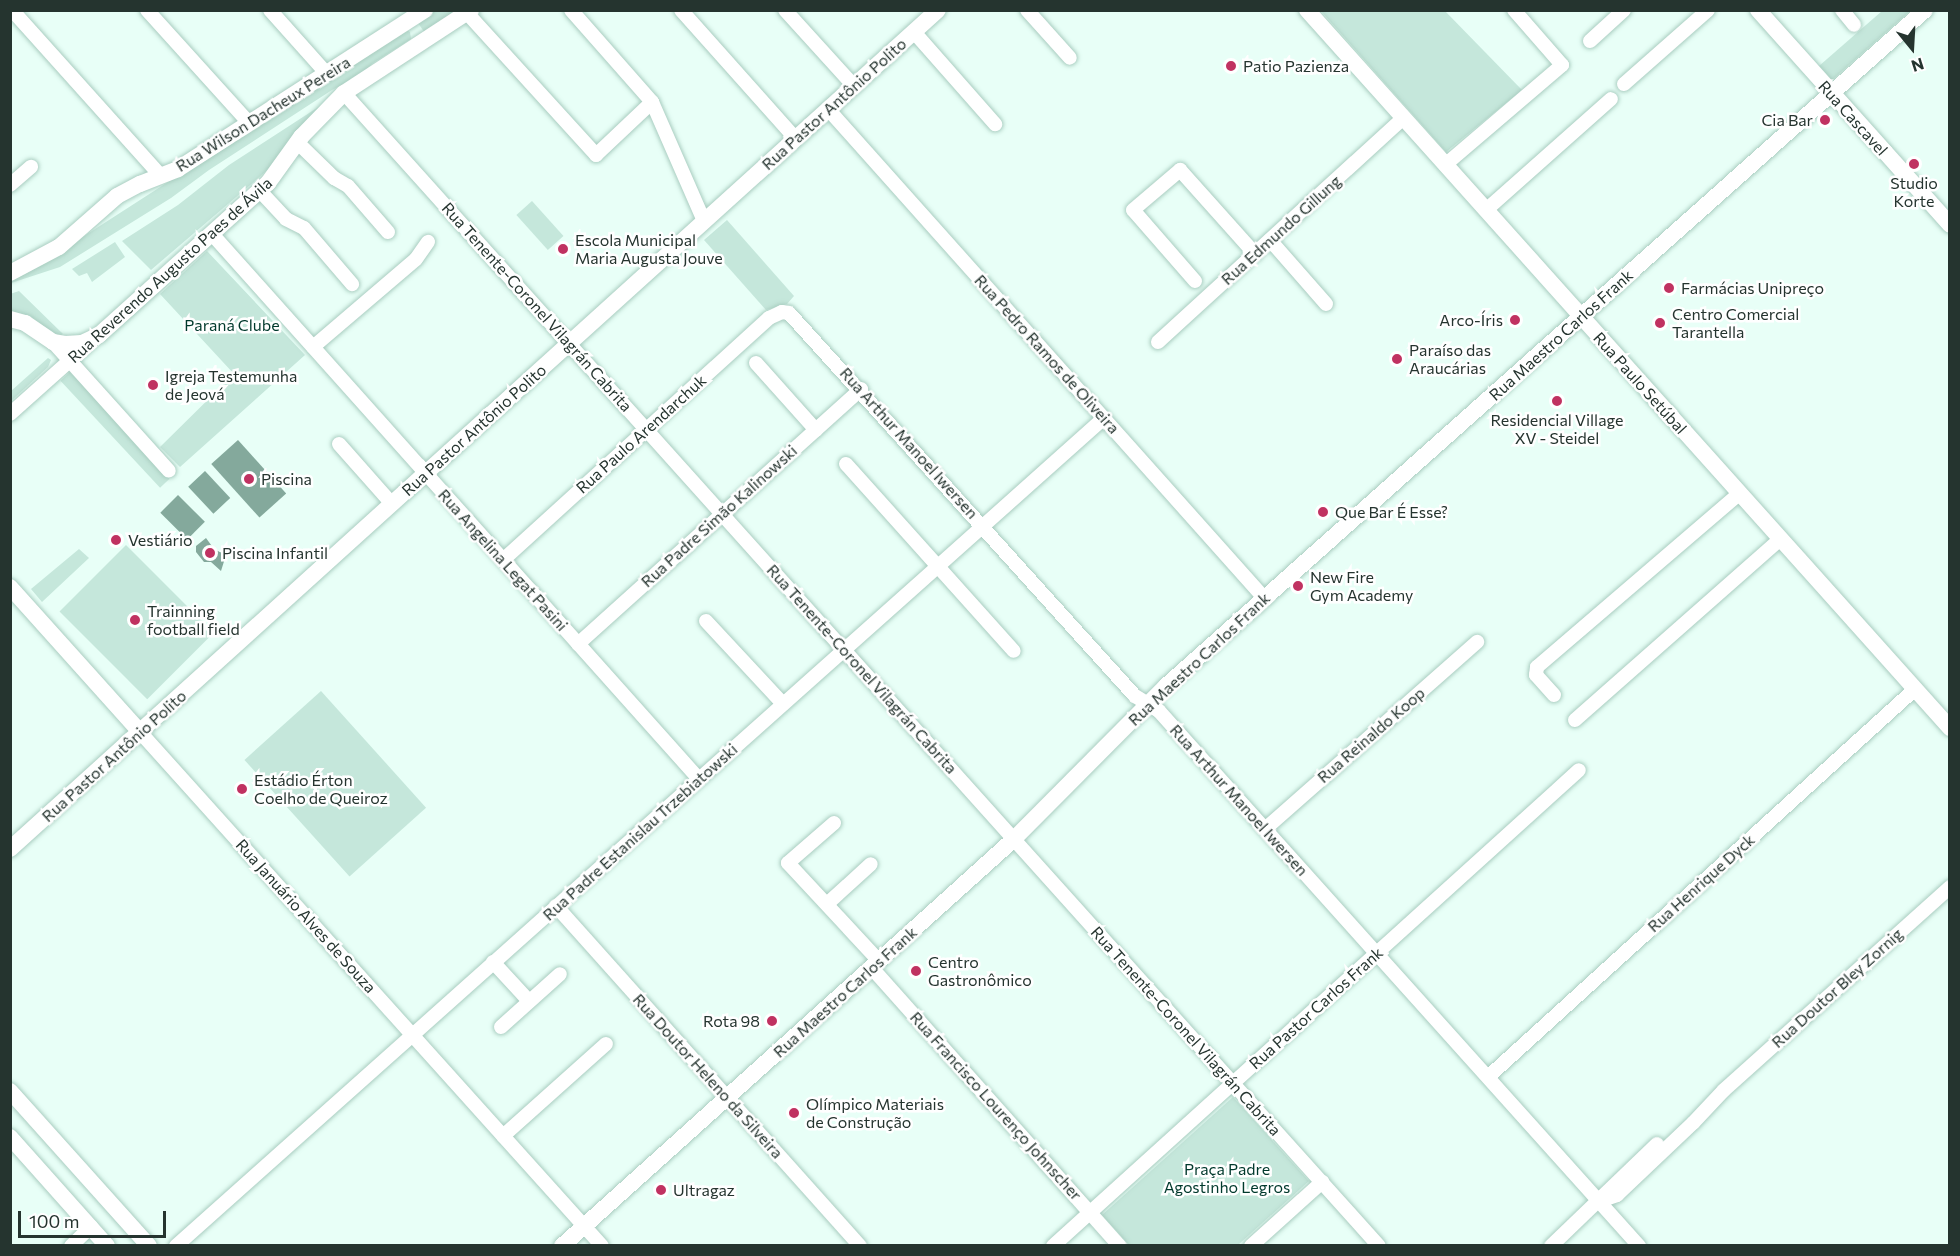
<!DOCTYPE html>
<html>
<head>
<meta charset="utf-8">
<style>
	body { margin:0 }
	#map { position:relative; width:1960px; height:1256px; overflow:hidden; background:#e8fff7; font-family:Commissioner,sans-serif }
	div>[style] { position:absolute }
	.green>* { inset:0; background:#c5e7db; transform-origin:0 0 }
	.water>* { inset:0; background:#84a99c; transform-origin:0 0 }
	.roads { filter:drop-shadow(0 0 2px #a9cdc0) drop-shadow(0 0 2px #a9cdc0) }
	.minor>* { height:14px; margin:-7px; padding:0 7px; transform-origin:7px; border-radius:7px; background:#fff }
	.major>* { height:16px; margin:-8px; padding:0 8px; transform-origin:8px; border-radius:8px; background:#fff }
	.dots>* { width:16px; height:16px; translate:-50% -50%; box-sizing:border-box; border:3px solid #fff; border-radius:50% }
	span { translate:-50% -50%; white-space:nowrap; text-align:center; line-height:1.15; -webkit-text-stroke:5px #fff; paint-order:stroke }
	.poi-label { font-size:16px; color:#25342f }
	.left { translate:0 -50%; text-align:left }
	.right { translate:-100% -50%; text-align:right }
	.street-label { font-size:16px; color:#25342f }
	.park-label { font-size:16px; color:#00392c }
	.frame { position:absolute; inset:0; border:12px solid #25342f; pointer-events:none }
	.north { position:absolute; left:1882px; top:18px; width:60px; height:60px; -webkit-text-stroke:4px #fff; paint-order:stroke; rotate:162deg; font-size:16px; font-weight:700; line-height:24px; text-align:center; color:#25342f }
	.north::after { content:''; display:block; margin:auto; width:21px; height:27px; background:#25342f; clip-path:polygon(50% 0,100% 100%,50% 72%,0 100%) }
	.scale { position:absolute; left:18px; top:1211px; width:148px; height:27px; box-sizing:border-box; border:3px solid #25342f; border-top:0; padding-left:8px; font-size:18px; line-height:21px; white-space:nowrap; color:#25342f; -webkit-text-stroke:4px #fff; paint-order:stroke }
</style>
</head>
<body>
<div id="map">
	<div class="green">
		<i style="clip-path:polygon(433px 11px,459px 11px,425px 33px,418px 23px)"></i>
		<i style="clip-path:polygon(1321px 11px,1445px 11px,1522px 90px,1446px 152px)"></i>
		<i style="clip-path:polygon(1882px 11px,1910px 11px,1832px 80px,1819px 66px)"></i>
		<i style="clip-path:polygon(405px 29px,410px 32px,411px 39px,373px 63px,360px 76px,332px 90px,209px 170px,171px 198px,60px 267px,11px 283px,11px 281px,47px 260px)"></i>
		<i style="clip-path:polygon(323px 104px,271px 167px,151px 270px,122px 241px,178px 205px,229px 165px)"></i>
		<i style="left:532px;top:201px;width:47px;height:21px;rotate:48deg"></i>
		<i style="clip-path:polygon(727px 220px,794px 296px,787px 304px,766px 310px,704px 240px)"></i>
		<i style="clip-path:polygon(115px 242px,125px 257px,92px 282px,87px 273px,79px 276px,72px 269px)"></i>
		<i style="clip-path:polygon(207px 251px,305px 355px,180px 467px,160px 447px,234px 374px,160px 294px)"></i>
		<i style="clip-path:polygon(19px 291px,63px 334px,58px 337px,30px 316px,11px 311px,10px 294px)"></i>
		<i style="clip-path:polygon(48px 358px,51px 360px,48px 367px,11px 401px,11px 391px)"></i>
		<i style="left:70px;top:372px;width:146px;height:13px;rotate:47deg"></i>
		<i style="left:126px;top:545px;width:124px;height:94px;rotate:45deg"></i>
		<i style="clip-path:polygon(79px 549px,89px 558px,42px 602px,31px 589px)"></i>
		<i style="left:321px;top:691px;width:157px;height:103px;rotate:48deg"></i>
		<i style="clip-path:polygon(1233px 1097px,1309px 1181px,1238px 1245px,1129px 1245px,1102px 1215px)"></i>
	</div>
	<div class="water">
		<i style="left:238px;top:440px;width:72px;height:36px;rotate:48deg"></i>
		<i style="left:205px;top:471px;width:37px;height:23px;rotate:47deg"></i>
		<i style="left:178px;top:495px;width:38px;height:25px;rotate:45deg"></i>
		<i style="clip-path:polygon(206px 538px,214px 549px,226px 555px,221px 571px,211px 562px,204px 562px,196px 552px,196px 546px)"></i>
	</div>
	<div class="roads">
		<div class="minor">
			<i style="left:12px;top:10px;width:222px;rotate:48.1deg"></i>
			<i style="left:147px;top:10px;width:152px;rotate:47.9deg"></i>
			<i style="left:270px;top:10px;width:86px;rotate:48.3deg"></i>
			<i style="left:571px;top:10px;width:123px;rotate:48.6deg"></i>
			<i style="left:652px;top:102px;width:130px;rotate:66.4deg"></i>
			<i style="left:681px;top:10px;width:173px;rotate:48.3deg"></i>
			<i style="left:785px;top:10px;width:103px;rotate:47.8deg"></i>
			<i style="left:1027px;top:10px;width:64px;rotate:48.1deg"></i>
			<i style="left:1842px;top:10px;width:19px;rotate:51deg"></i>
			<i style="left:467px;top:13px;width:192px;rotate:47.7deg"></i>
			<i style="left:596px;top:155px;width:77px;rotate:-43.4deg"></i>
			<i style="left:914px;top:32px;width:123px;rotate:48.6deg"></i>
			<i style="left:1590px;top:41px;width:46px;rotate:-42.4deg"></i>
			<i style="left:1624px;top:84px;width:112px;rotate:-41.4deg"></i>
			<i style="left:344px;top:93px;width:1549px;rotate:48.09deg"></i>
			<i style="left:828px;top:109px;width:657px;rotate:48.27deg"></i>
			<i style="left:297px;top:142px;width:52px;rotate:44.2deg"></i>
			<i style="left:334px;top:178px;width:16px;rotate:30deg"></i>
			<i style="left:348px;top:186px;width:61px;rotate:49deg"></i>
			<i style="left:1445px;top:165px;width:154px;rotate:-40.5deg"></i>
			<i style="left:1562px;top:65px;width:73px;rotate:-131.1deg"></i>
			<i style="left:10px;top:185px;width:28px;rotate:-41deg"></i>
			<i style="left:260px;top:191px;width:38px;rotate:47deg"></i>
			<i style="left:286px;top:219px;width:20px;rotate:27deg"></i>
			<i style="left:304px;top:228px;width:74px;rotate:49.4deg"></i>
			<i style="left:1486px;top:210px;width:167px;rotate:-41.6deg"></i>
			<i style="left:212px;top:234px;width:731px;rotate:48.22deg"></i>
			<i style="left:1270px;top:240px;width:85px;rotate:48.8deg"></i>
			<i style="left:1195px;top:281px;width:94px;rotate:-131.1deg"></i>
			<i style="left:1133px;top:210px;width:62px;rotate:-40.4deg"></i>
			<i style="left:1180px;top:170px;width:113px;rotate:48.2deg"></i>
			<i style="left:53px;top:342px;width:173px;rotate:48deg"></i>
			<i style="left:1158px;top:342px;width:332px;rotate:-42.4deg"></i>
			<i style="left:313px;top:347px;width:135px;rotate:-40.5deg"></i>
			<i style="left:416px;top:259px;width:21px;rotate:-55deg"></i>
			<i style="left:756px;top:363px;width:90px;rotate:48.2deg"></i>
			<i style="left:10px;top:414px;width:113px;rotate:-41.8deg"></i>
			<i style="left:339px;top:444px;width:80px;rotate:48.5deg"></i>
			<i style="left:846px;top:464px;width:251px;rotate:48.1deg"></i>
			<i style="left:503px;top:560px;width:360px;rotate:-42.3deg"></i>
			<i style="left:769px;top:318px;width:14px;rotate:-25deg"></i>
			<i style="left:782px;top:312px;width:7px;rotate:8deg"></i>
			<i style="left:789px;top:313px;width:516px;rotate:47.91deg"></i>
			<i style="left:1135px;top:696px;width:28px;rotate:32deg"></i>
			<i style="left:1159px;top:711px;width:719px;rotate:48.1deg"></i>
			<i style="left:706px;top:621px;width:113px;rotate:47.1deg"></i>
			<i style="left:578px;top:644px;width:381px;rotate:-42deg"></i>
			<i style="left:1554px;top:695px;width:27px;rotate:-132deg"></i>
			<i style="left:1536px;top:675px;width:8px;rotate:-83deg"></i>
			<i style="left:1537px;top:667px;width:266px;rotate:-40.6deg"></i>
			<i style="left:1575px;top:720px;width:273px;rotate:-41.4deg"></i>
			<i style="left:140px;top:732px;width:691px;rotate:48.05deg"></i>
			<i style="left:834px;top:823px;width:61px;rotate:139deg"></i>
			<i style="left:788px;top:863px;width:134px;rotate:47.1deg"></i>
			<i style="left:1265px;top:829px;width:283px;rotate:-41.4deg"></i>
			<i style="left:827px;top:904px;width:59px;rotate:-42.3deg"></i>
			<i style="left:556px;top:906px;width:456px;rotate:48.2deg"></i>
			<i style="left:493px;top:962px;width:53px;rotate:47.3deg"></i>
			<i style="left:871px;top:967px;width:374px;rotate:48.3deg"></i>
			<i style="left:501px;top:1027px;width:79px;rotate:-41.9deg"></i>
			<i style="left:1488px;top:1077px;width:577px;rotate:-42.26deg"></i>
			<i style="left:503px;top:1136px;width:138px;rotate:-41.8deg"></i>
			<i style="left:1600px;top:1201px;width:18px;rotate:-19deg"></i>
			<i style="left:1617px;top:1195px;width:105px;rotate:-43.5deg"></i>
			<i style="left:1693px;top:1123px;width:45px;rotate:-46.8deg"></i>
			<i style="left:1724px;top:1090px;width:304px;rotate:-41.9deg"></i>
			<i style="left:71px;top:1246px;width:28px;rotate:-44deg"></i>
			<i style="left:176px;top:1246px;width:1244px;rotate:-41.74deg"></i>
			<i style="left:1053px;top:1246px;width:709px;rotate:-42.14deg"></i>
			<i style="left:1251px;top:1246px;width:96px;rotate:-42deg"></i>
			<i style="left:1551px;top:1246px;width:147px;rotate:-43.9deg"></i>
		</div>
		<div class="major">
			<i style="left:1307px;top:10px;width:964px;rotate:48.15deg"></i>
			<i style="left:1758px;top:10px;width:288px;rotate:48.2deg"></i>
			<i style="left:10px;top:273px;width:55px;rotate:-28deg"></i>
			<i style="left:59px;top:247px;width:77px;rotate:-41.3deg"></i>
			<i style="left:117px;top:196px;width:26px;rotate:-28deg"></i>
			<i style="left:140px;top:184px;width:41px;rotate:-21.5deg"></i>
			<i style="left:178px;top:169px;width:294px;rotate:-32.8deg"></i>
			<i style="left:10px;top:319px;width:16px;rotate:15deg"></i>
			<i style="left:25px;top:323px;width:34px;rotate:34deg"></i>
			<i style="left:53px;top:342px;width:12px;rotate:9deg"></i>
			<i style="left:65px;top:344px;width:17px;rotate:-3deg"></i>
			<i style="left:82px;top:343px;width:19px;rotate:-25deg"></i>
			<i style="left:99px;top:335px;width:227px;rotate:-42deg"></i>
			<i style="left:268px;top:183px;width:57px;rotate:-54.3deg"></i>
			<i style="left:301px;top:137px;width:62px;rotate:-45.7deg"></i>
			<i style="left:344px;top:93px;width:152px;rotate:-33.2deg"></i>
			<i style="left:10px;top:587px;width:195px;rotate:48.1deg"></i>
			<i style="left:10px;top:849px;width:1251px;rotate:-42.12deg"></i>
			<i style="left:10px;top:1091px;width:208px;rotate:48.1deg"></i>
			<i style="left:10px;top:1137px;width:146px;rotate:48.3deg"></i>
			<i style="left:562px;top:1246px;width:608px;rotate:-42deg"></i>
			<i style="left:1014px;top:839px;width:216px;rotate:-45.2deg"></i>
			<i style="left:1166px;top:686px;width:1016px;rotate:-41.69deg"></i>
		</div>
	</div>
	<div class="dots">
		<i style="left:1231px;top:66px;background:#c03261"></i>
		<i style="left:1825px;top:120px;background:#c03261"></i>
		<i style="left:1914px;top:164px;background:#c03261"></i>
		<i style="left:563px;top:249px;background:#c03261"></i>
		<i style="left:1669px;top:288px;background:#c03261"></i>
		<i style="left:1515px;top:320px;background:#c03261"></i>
		<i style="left:1660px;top:323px;background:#c03261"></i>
		<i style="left:1397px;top:359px;background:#c03261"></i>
		<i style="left:153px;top:385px;background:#c03261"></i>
		<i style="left:1557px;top:401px;background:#c03261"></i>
		<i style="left:249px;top:479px;background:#c03261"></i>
		<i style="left:1323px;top:512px;background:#c03261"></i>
		<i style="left:116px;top:540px;background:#c03261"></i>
		<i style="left:210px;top:553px;background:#c03261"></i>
		<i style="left:1298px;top:586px;background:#c03261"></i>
		<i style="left:135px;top:620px;background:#c03261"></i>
		<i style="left:242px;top:789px;background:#c03261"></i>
		<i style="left:916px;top:971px;background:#c03261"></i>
		<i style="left:772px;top:1021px;background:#c03261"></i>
		<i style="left:794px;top:1113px;background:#c03261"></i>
		<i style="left:661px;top:1190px;background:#c03261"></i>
	</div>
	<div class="poi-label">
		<span class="left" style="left:1243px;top:66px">Patio Pazienza</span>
		<span class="right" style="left:1813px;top:120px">Cia Bar</span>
		<span style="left:1914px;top:192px">Studio<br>Korte</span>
		<span class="left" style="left:575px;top:249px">Escola Municipal<br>Maria Augusta Jouve</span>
		<span class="left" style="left:1681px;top:288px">Farmácias Unipreço</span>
		<span class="left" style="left:1672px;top:323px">Centro Comercial<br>Tarantella</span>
		<span class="right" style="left:1503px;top:320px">Arco-Íris</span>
		<span class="left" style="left:1409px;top:359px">Paraíso das<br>Araucárias</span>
		<span class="left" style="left:165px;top:385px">Igreja Testemunha<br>de Jeová</span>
		<span style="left:1557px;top:429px">Residencial Village<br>XV - Steidel</span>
		<span class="left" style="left:261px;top:479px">Piscina</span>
		<span class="left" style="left:1335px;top:512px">Que Bar É Esse?</span>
		<span class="left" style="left:128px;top:540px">Vestiário</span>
		<span class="left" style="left:222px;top:553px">Piscina Infantil</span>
		<span class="left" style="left:1310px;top:586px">New Fire<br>Gym Academy</span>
		<span class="left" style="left:147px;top:620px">Trainning<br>football field</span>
		<span class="left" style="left:254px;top:789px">Estádio Érton<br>Coelho de Queiroz</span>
		<span class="left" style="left:928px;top:971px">Centro<br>Gastronômico</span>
		<span class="right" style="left:760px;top:1021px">Rota 98</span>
		<span class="left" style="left:806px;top:1113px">Olímpico Materiais<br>de Construção</span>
		<span class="left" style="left:673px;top:1190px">Ultragaz</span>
	</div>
	<div class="street-label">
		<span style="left:834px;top:104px;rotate:-42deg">Rua Pastor Antônio Polito</span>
		<span style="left:263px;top:114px;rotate:-32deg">Rua Wilson Dacheux Pereira</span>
		<span style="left:1853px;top:118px;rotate:48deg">Rua Cascavel</span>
		<span style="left:1281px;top:230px;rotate:-42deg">Rua Edmundo Gillung</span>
		<span style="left:170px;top:270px;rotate:-42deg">Rua Reverendo Augusto Paes de Ávila</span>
		<span style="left:537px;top:307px;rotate:48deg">Rua Tenente-Coronel Vilagrán Cabrita</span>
		<span style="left:1561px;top:335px;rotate:-42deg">Rua Maestro Carlos Frank</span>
		<span style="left:1047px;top:354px;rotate:48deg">Rua Pedro Ramos de Oliveira</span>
		<span style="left:1640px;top:383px;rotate:48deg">Rua Paulo Setúbal</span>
		<span style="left:474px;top:430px;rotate:-42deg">Rua Pastor Antônio Polito</span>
		<span style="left:641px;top:434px;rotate:-42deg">Rua Paulo Arendarchuk</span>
		<span style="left:909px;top:443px;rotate:48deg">Rua Arthur Manoel Iwersen</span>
		<span style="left:719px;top:516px;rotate:-42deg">Rua Padre Simão Kalinowski</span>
		<span style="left:503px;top:560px;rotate:48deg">Rua Angelina Legat Pasini</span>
		<span style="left:1199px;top:659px;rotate:-43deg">Rua Maestro Carlos Frank</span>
		<span style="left:862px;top:669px;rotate:48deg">Rua Tenente-Coronel Vilagrán Cabrita</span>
		<span style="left:1371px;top:735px;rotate:-41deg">Rua Reinaldo Koop</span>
		<span style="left:114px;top:756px;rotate:-42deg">Rua Pastor Antônio Polito</span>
		<span style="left:1239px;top:800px;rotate:48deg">Rua Arthur Manoel Iwersen</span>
		<span style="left:640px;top:832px;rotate:-42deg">Rua Padre Estanislau Trzebiatowski</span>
		<span style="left:1701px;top:883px;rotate:-42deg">Rua Henrique Dyck</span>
		<span style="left:306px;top:916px;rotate:48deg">Rua Januário Alves de Souza</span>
		<span style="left:1837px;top:988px;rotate:-42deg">Rua Doutor Bley Zornig</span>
		<span style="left:845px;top:992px;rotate:-42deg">Rua Maestro Carlos Frank</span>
		<span style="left:1316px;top:1008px;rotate:-42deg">Rua Pastor Carlos Frank</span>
		<span style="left:1186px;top:1031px;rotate:48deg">Rua Tenente-Coronel Vilagrán Cabrita</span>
		<span style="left:708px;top:1076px;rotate:48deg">Rua Doutor Heleno da Silveira</span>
		<span style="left:996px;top:1106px;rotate:48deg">Rua Francisco Lourenço Johnscher</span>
	</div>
	<div class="park-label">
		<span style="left:232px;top:325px">Paraná Clube</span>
		<span style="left:1227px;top:1178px">Praça Padre<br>Agostinho Legros</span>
	</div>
	<div class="frame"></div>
	<div class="north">N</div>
	<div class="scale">100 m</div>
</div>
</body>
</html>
